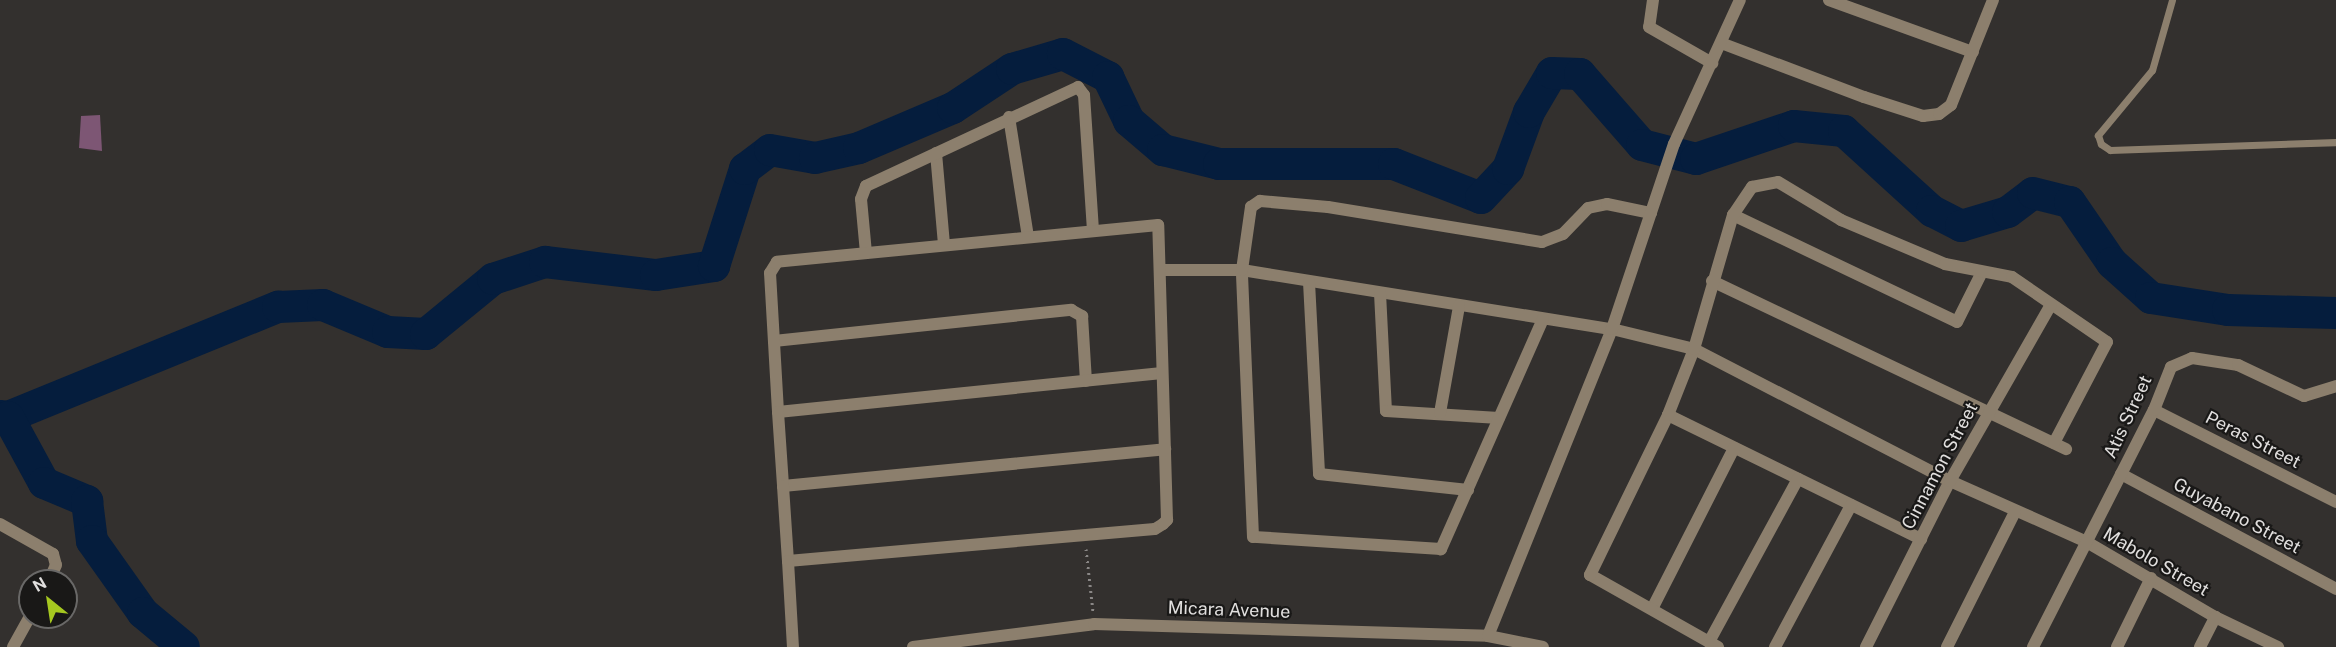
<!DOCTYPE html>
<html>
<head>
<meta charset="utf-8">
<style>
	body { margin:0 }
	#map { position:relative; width:2336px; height:647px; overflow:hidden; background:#33302e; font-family:"Public Sans",sans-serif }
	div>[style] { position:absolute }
	.river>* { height:32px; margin:-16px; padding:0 16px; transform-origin:16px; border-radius:16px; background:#051d3d }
	.building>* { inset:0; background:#7d5674 }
	.path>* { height:3px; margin-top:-1.5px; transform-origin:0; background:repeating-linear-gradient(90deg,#8a8786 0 1.5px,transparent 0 6px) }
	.service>* { height:7px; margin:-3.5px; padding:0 3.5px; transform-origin:3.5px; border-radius:3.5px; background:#8c7f6d }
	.minor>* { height:12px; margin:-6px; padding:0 6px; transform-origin:6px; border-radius:6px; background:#8c7f6d }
	.tertiary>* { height:12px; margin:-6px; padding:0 6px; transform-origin:6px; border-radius:6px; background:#8c7f6d }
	span { translate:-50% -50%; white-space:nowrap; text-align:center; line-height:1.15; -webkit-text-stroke:4.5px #191817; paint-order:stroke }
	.street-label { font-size:18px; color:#e1dfde }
	.north { position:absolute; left:18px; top:569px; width:60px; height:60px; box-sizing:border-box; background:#191817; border:2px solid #696867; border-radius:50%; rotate:330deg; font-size:16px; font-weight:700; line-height:24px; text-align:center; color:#e1dfde }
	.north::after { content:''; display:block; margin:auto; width:21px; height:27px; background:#a6c820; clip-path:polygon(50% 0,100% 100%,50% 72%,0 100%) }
</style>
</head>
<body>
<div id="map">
	<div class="river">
		<i style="left:0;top:416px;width:8px;rotate:7deg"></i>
		<i style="left:8px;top:417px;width:292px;rotate:-22.2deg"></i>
		<i style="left:278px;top:307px;width:45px;rotate:-2.5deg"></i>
		<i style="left:323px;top:305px;width:70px;rotate:22.6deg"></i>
		<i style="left:388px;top:332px;width:38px;rotate:3deg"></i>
		<i style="left:426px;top:334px;width:87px;rotate:-39.4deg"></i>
		<i style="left:493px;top:279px;width:55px;rotate:-18.1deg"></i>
		<i style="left:545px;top:262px;width:112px;rotate:6.7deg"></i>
		<i style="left:656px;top:275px;width:59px;rotate:-8.8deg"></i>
		<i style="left:714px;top:266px;width:102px;rotate:-72.3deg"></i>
		<i style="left:745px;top:169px;width:31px;rotate:-37deg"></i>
		<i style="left:770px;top:150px;width:46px;rotate:10.1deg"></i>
		<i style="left:815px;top:158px;width:45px;rotate:-12.8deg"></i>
		<i style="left:859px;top:148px;width:102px;rotate:-23.1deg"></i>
		<i style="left:953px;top:108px;width:71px;rotate:-33.5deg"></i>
		<i style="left:1012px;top:69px;width:53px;rotate:-16.4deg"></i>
		<i style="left:1063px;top:54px;width:51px;rotate:27.1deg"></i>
		<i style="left:1108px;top:77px;width:49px;rotate:64.5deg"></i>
		<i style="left:1129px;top:121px;width:45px;rotate:40.5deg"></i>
		<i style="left:1163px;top:150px;width:58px;rotate:14deg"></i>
		<i style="left:1219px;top:164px;width:175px"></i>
		<i style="left:1394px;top:164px;width:93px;rotate:21.3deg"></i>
		<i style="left:1481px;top:198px;width:40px;rotate:-47deg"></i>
		<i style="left:1508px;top:169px;width:61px;rotate:-69.8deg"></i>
		<i style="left:1529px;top:112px;width:45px;rotate:-59.5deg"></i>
		<i style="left:1552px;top:73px;width:28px;rotate:2deg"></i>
		<i style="left:1580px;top:74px;width:94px;rotate:48.9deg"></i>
		<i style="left:1642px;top:145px;width:56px;rotate:14.5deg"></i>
		<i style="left:1696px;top:159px;width:103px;rotate:-18.6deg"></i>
		<i style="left:1794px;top:126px;width:50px;rotate:5.7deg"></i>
		<i style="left:1844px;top:131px;width:119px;rotate:42.3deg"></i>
		<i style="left:1932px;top:211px;width:33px;rotate:27deg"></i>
		<i style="left:1961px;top:226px;width:49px;rotate:-16.6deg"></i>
		<i style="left:2008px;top:212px;width:31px;rotate:-37deg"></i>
		<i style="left:2033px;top:193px;width:38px;rotate:14deg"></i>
		<i style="left:2070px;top:202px;width:74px;rotate:55.5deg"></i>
		<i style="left:2112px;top:263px;width:52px;rotate:41.9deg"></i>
		<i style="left:2151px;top:298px;width:78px;rotate:8.9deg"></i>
		<i style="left:2228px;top:310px;width:108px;rotate:1.6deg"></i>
		<i style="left:8px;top:417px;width:75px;rotate:61.4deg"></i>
		<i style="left:44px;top:483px;width:47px;rotate:22.7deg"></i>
		<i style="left:87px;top:501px;width:40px;rotate:82.9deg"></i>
		<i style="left:92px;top:541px;width:88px;rotate:54.7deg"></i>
		<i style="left:143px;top:613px;width:53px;rotate:39.7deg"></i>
	</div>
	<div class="building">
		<i style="clip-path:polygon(100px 115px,102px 151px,79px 148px,81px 116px)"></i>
	</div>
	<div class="path">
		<i style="left:1086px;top:549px;width:62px;rotate:83.6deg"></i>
	</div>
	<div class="service">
		<i style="left:2172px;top:0;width:73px;rotate:105.9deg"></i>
		<i style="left:2152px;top:70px;width:85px;rotate:129.7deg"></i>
		<i style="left:2098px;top:135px;width:9px;rotate:72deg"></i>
		<i style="left:2101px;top:144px;width:11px;rotate:34deg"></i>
		<i style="left:2110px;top:150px;width:226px;rotate:-2deg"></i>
	</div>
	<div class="minor">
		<i style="left:1653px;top:0;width:27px;rotate:98deg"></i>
		<i style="left:1649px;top:27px;width:73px;rotate:29.7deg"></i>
		<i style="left:1829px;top:0;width:153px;rotate:19.9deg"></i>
		<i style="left:1721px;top:43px;width:153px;rotate:20.7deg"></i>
		<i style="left:1864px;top:97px;width:62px;rotate:17.9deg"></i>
		<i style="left:1923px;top:116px;width:16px;rotate:-7deg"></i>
		<i style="left:1939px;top:114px;width:15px;rotate:-37deg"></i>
		<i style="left:1951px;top:105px;width:113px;rotate:-68.2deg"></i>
		<i style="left:1009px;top:117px;width:121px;rotate:81deg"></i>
		<i style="left:936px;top:153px;width:92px;rotate:85deg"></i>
		<i style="left:1733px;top:215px;width:248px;rotate:25.5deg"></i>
		<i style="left:1957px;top:322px;width:56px;rotate:-63.4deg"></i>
		<i style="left:866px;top:253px;width:54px;rotate:-95.3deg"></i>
		<i style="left:861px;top:199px;width:14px;rotate:-69deg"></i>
		<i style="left:866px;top:186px;width:234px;rotate:-25deg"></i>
		<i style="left:1078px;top:87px;width:10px;rotate:53deg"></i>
		<i style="left:1084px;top:95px;width:136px;rotate:86.2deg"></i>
		<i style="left:1162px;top:270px;width:80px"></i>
		<i style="left:1242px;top:270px;width:375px;rotate:9.1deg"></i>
		<i style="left:1612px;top:329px;width:84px;rotate:13.7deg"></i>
		<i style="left:1694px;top:349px;width:288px;rotate:27.3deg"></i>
		<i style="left:1950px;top:481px;width:148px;rotate:24deg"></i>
		<i style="left:2085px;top:541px;width:151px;rotate:30.3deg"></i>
		<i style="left:2215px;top:617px;width:70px;rotate:25.5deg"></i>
		<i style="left:1712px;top:281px;width:392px;rotate:25.4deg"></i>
		<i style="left:1309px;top:282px;width:192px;rotate:87deg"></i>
		<i style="left:1319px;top:474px;width:150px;rotate:6.1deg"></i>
		<i style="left:1380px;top:293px;width:118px;rotate:87.1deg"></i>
		<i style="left:1386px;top:411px;width:113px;rotate:3.5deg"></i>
		<i style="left:1543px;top:319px;width:252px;rotate:113.9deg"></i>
		<i style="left:1441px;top:549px;width:188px;rotate:-176.3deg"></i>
		<i style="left:1253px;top:537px;width:267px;rotate:-92.4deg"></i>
		<i style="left:1242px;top:270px;width:64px;rotate:-81.9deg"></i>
		<i style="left:1251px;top:207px;width:11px;rotate:-34deg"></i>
		<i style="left:1260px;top:201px;width:68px;rotate:5deg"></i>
		<i style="left:1328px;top:207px;width:217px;rotate:9.3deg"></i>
		<i style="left:1542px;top:242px;width:22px;rotate:-21deg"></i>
		<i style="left:1563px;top:234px;width:36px;rotate:-46deg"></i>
		<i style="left:1588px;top:208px;width:19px;rotate:-12deg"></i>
		<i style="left:1607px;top:204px;width:45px;rotate:11.6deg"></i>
		<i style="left:774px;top:341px;width:299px;rotate:-6deg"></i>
		<i style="left:1071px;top:310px;width:13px;rotate:29deg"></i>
		<i style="left:1082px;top:316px;width:65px;rotate:86.5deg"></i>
		<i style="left:2154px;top:410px;width:204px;rotate:26.8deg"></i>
		<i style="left:778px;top:412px;width:386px;rotate:-5.8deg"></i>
		<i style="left:1440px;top:413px;width:109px;rotate:-79.9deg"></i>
		<i style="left:1668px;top:415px;width:282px;rotate:26.1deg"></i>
		<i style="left:2121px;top:474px;width:244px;rotate:28.1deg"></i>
		<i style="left:783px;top:486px;width:384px;rotate:-5.5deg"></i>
		<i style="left:0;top:524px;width:61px;rotate:29.5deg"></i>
		<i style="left:53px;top:554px;width:11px;rotate:75deg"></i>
		<i style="left:56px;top:565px;width:17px;rotate:114deg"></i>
		<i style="left:788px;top:561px;width:368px;rotate:-5deg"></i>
		<i style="left:1155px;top:529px;width:9px;rotate:-32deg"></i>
		<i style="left:1163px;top:524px;width:6px;rotate:-45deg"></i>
		<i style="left:1167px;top:520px;width:295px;rotate:-91.7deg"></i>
		<i style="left:1158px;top:225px;width:383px;rotate:174.5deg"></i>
		<i style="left:777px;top:262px;width:13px;rotate:122deg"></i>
		<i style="left:770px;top:273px;width:139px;rotate:86.7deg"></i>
		<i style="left:778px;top:412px;width:74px;rotate:86.1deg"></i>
		<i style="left:783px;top:486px;width:75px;rotate:86.2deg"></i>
		<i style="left:788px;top:561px;width:86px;rotate:86.7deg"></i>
		<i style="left:1652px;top:609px;width:181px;rotate:-63deg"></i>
		<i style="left:1488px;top:636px;width:331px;rotate:-68deg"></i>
		<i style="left:1612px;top:329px;width:195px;rotate:-71.5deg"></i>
		<i style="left:1674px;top:144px;width:158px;rotate:-65.4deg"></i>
		<i style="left:1709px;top:642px;width:186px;rotate:-61.4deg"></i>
		<i style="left:13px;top:647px;width:35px;rotate:-61deg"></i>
		<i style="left:1718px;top:647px;width:147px;rotate:-150.6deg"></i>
		<i style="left:1590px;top:575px;width:178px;rotate:-64deg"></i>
		<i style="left:1668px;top:415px;width:71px;rotate:-68.5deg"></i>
		<i style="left:1694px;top:349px;width:140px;rotate:-73.8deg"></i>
		<i style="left:1733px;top:215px;width:34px;rotate:-56deg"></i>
		<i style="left:1752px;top:187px;width:26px;rotate:-11deg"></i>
		<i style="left:1778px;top:182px;width:74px;rotate:31.1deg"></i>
		<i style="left:1841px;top:220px;width:113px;rotate:22.9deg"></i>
		<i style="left:1945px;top:264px;width:68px;rotate:11deg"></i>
		<i style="left:2012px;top:277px;width:115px;rotate:34.4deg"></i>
		<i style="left:2107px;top:342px;width:114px;rotate:117.7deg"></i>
		<i style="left:1775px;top:647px;width:161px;rotate:-61.8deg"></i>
		<i style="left:1866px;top:647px;width:186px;rotate:-63.2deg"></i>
		<i style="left:1950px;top:481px;width:203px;rotate:-60.2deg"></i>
		<i style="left:1947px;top:647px;width:151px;rotate:-63.3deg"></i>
		<i style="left:2033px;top:647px;width:266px;rotate:-63deg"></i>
		<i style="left:2154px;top:410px;width:46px;rotate:-68.4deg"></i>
		<i style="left:2171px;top:367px;width:23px;rotate:-23deg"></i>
		<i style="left:2192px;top:358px;width:47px;rotate:8.7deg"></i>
		<i style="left:2238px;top:365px;width:73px;rotate:25.2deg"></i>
		<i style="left:2304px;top:396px;width:34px;rotate:-17deg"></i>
		<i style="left:2117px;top:647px;width:77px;rotate:-63.8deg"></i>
		<i style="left:2200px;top:647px;width:34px;rotate:-63deg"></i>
	</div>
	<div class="tertiary">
		<i style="left:913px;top:647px;width:182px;rotate:-7.2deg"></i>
		<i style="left:1094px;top:624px;width:394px;rotate:1.7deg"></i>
		<i style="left:1488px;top:636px;width:56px;rotate:11.3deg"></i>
	</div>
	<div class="street-label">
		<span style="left:2128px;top:417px;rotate:-65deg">Atis Street</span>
		<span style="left:2253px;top:440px;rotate:27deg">Peras Street</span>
		<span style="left:1940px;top:466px;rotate:-62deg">Cinnamon Street</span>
		<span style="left:2237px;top:516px;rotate:28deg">Guyabano Street</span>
		<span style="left:2156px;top:562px;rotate:30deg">Mabolo Street</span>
		<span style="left:1229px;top:610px;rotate:2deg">Micara Avenue</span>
	</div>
	<div class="north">N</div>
</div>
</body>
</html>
